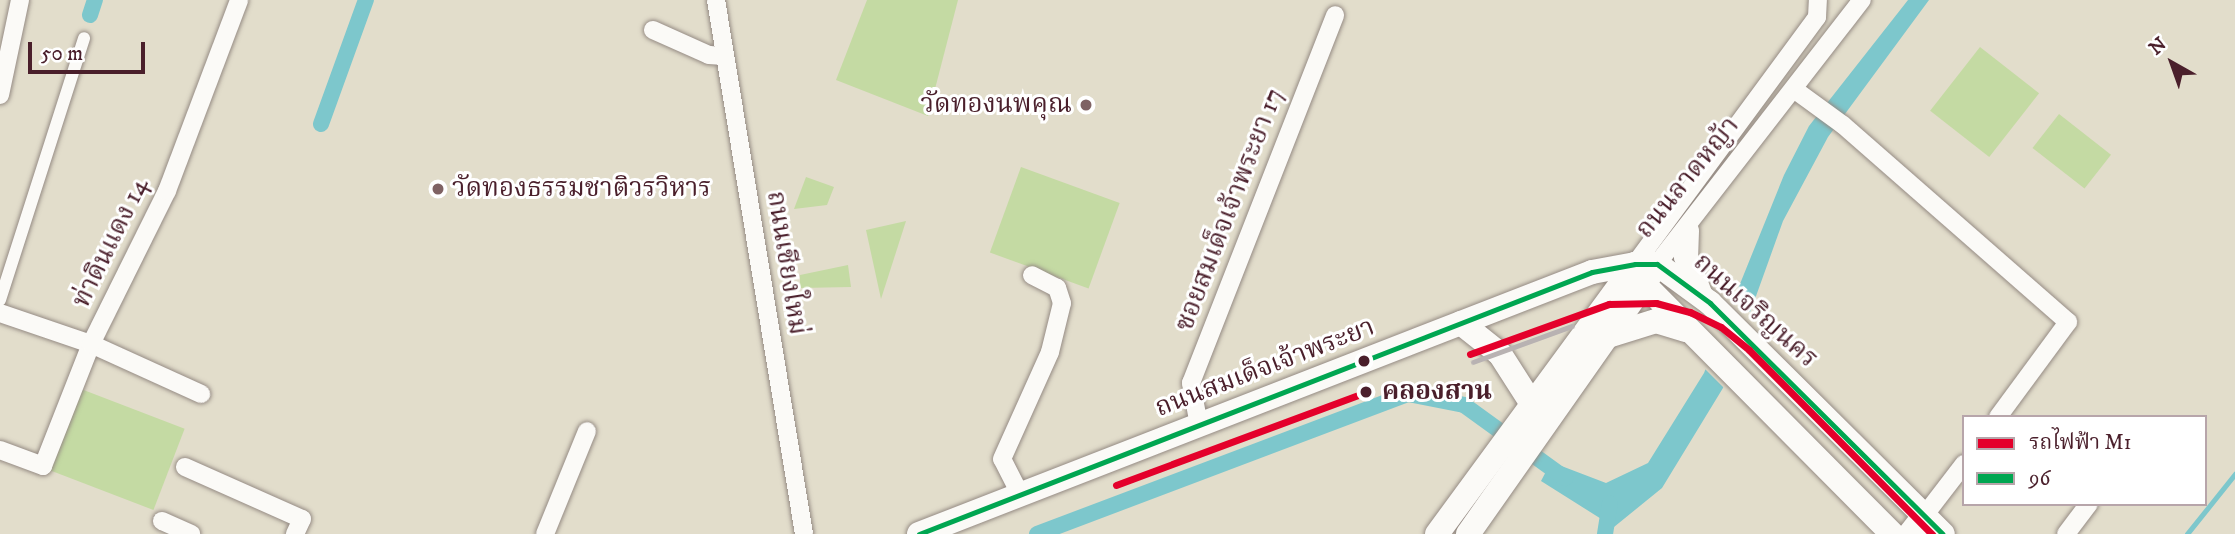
<!DOCTYPE html>
<html>
<head>
<meta charset="utf-8">
<style>
	body { margin:0 }
	#map { position:relative; width:2235px; height:534px; overflow:hidden; background:#e2ddcb; font-family:"IM FELL DW Pica","Noto Serif Thai",serif }
	div>[style] { position:absolute }
	.green>* { inset:0; background:#c4daa3; transform-origin:0 0 }
	.water>* { inset:0; background:#7dc7cc }
	.pier>* { inset:0; background:#e2ddcb }
	.stream>* { height:4.5px; margin:-2.25px; padding:0 2.25px; transform-origin:2.25px; border-radius:2.25px; background:#7dc7cc }
	.canal>* { height:16px; margin:-8px; padding:0 8px; transform-origin:8px; border-radius:8px; background:#7dc7cc }
	.roads { filter:drop-shadow(0 0 2px #958b84) drop-shadow(0 0 2px #958b84) }
	.pedestrian>* { height:12px; margin:-6px; padding:0 6px; transform-origin:6px; border-radius:6px; background:#fbfaf7 }
	.minor>* { height:18px; margin:-9px; padding:0 9px; transform-origin:9px; border-radius:9px; background:#fbfaf7 }
	.secondary>* { height:24px; margin:-12px; padding:0 12px; transform-origin:12px; border-radius:12px; background:#fbfaf7 }
	.rail>* { height:4.5px; margin:-2.25px; padding:0 2.25px; transform-origin:2.25px; border-radius:2.25px; background:#b8b2b2 }
	.bus-1>* { height:5px; margin:-2.5px; padding:0 2.5px; transform-origin:2.5px; border-radius:2.5px; background:#00a651 }
	.metro-1>* { height:7px; margin:-3.5px; padding:0 3.5px; transform-origin:3.5px; border-radius:3.5px; background:#e4002b }
	.dots>* { width:19px; height:19px; translate:-50% -50%; box-sizing:border-box; border:4px solid #fff; border-radius:50% }
	span { translate:-50% -50%; white-space:nowrap; text-align:center; line-height:1.15; -webkit-text-stroke:6px #fff; paint-order:stroke }
	.poi-label { font-size:26px; color:#4a1f2b }
	.right { translate:-100% -50%; text-align:right }
	.left { translate:0 -50%; text-align:left }
	.street-label { font-size:26px; color:#4a1f2b }
	.stop-label { font-size:26px; color:#4a1f2b; font-weight:700 }
	.legend { position:absolute; left:1962px; top:415px; width:245px; height:91px; box-sizing:border-box; background:#fff; border:2px solid #b7a5aa; margin:0; padding:9px 12px; list-style:none; font-size:21px; color:#4a1f2b }
	.legend li { display:flex; align-items:center; gap:14px; height:35px }
	.legend b { width:35px; border:2px solid #b7a5aa }
	.north { position:absolute; left:2137px; top:28px; width:70px; height:70px; -webkit-text-stroke:5px #fff; paint-order:stroke; rotate:320deg; font-size:19px; font-weight:700; line-height:28px; text-align:center; color:#4a1f2b }
	.north::after { content:''; display:block; margin:auto; width:24px; height:32px; background:#4a1f2b; clip-path:polygon(50% 0,100% 100%,50% 72%,0 100%) }
	.scale { position:absolute; left:28px; top:42px; width:117px; height:32px; box-sizing:border-box; border:4px solid #4a1f2b; border-top:0; padding-left:9px; font-size:21px; line-height:24px; white-space:nowrap; color:#4a1f2b; -webkit-text-stroke:5px #fff; paint-order:stroke }
</style>
</head>
<body>
<div id="map">
	<div class="green">
		<i style="clip-path:polygon(867px 0,958px 0,928px 116px,836px 80px)"></i>
		<i style="left:1980px;top:47px;width:75px;height:81px;rotate:38deg"></i>
		<i style="left:2059px;top:114px;width:66px;height:43px;rotate:38deg"></i>
		<i style="left:1021px;top:167px;width:105px;height:91px;rotate:20deg"></i>
		<i style="clip-path:polygon(806px 177px,834px 187px,827px 205px,794px 209px)"></i>
		<i style="clip-path:polygon(906px 221px,881px 299px,866px 230px)"></i>
		<i style="clip-path:polygon(848px 265px,851px 287px,800px 288px,800px 275px)"></i>
		<i style="left:81px;top:389px;width:111px;height:87px;rotate:21deg"></i>
	</div>
	<div class="water">
		<i style="clip-path:polygon(1908px 0,1929px 0,1828px 137px,1783px 221px,1723px 388px,1662px 488px,1614px 527px,1541px 481px,1551px 462px,1606px 483px,1648px 463px,1704px 373px,1784px 175px,1809px 126px)"></i>
	</div>
	<div class="pier">
		<i style="clip-path:polygon(1732px 295px,1753px 315px,1726px 390px,1703px 367px)"></i>
	</div>
	<div class="stream">
		<i style="left:2187px;top:534px;width:77px;rotate:-51.3deg"></i>
	</div>
	<div class="canal">
		<i style="left:90px;top:15px;width:16px;rotate:-72deg"></i>
		<i style="left:321px;top:124px;width:132px;rotate:-70.1deg"></i>
		<i style="left:1037px;top:534px;width:397px;rotate:-20.7deg"></i>
		<i style="left:1408px;top:394px;width:57px;rotate:11.1deg"></i>
		<i style="left:1464px;top:405px;width:125px;rotate:35.9deg"></i>
		<i style="left:1605px;top:534px;width:31px;rotate:-81deg"></i>
	</div>
	<div class="roads">
		<div class="pedestrian">
			<i style="left:0;top:300px;width:275px;rotate:-72.2deg"></i>
		</div>
		<div class="minor">
			<i style="left:716px;top:0;width:541px;rotate:80.64deg"></i>
			<i style="left:653px;top:30px;width:61px;rotate:24.1deg"></i>
			<i style="left:709px;top:55px;width:15px;rotate:4deg"></i>
			<i style="left:1795px;top:90px;width:59px;rotate:36.1deg"></i>
			<i style="left:1843px;top:125px;width:299px;rotate:41.2deg"></i>
			<i style="left:2068px;top:322px;width:118px;rotate:126.4deg"></i>
			<i style="left:0;top:95px;width:97px;rotate:-78.1deg"></i>
			<i style="left:1635px;top:264px;width:307px;rotate:-53.6deg"></i>
			<i style="left:1817px;top:17px;width:17px;rotate:-87deg"></i>
			<i style="left:1657px;top:264px;width:334px;rotate:-52.2deg"></i>
			<i style="left:0;top:313px;width:96px;rotate:18.8deg"></i>
			<i style="left:91px;top:344px;width:121px;rotate:24.4deg"></i>
			<i style="left:1199px;top:425px;width:43px;rotate:-100.8deg"></i>
			<i style="left:1191px;top:383px;width:395px;rotate:-68.6deg"></i>
			<i style="left:0;top:450px;width:46px;rotate:20.4deg"></i>
			<i style="left:43px;top:466px;width:131px;rotate:-68.5deg"></i>
			<i style="left:91px;top:344px;width:171px;rotate:-63.6deg"></i>
			<i style="left:167px;top:191px;width:204px;rotate:-69.3deg"></i>
			<i style="left:185px;top:467px;width:128px;rotate:24deg"></i>
			<i style="left:302px;top:519px;width:17px;rotate:115deg"></i>
			<i style="left:1020px;top:494px;width:39px;rotate:-117deg"></i>
			<i style="left:1002px;top:459px;width:117px;rotate:-65.8deg"></i>
			<i style="left:1050px;top:352px;width:50px;rotate:-76.2deg"></i>
			<i style="left:1062px;top:303px;width:16px;rotate:-108deg"></i>
			<i style="left:1057px;top:288px;width:28px;rotate:-153deg"></i>
			<i style="left:1924px;top:516px;width:66px;rotate:-52.4deg"></i>
			<i style="left:162px;top:521px;width:32px;rotate:24deg"></i>
			<i style="left:545px;top:534px;width:111px;rotate:-67.8deg"></i>
			<i style="left:2066px;top:534px;width:38px;rotate:-53deg"></i>
		</div>
		<div class="secondary">
			<i style="left:1687px;top:231px;width:26px;rotate:92deg"></i>
			<i style="left:1686px;top:257px;width:40px;rotate:69deg"></i>
			<i style="left:1635px;top:264px;width:23px;rotate:65deg"></i>
			<i style="left:1645px;top:285px;width:351px;rotate:45.2deg"></i>
			<i style="left:1461px;top:323px;width:50px;rotate:38.5deg"></i>
			<i style="left:1500px;top:354px;width:72px;rotate:57.4deg"></i>
			<i style="left:1611px;top:335px;width:47px;rotate:-17.3deg"></i>
			<i style="left:1656px;top:321px;width:31px;rotate:17deg"></i>
			<i style="left:919px;top:534px;width:722px;rotate:-21.27deg"></i>
			<i style="left:1592px;top:272px;width:44px;rotate:-10.5deg"></i>
			<i style="left:1635px;top:264px;width:22px"></i>
			<i style="left:1657px;top:264px;width:66px;rotate:36.3deg"></i>
			<i style="left:1710px;top:303px;width:328px;rotate:44.8deg"></i>
			<i style="left:1437px;top:534px;width:335px;rotate:-53.7deg"></i>
			<i style="left:1468px;top:534px;width:322px;rotate:-54.9deg"></i>
			<i style="left:1910px;top:534px;width:23px;rotate:-52deg"></i>
		</div>
	</div>
	<div class="rail">
		<i style="left:1473px;top:362px;width:105px;rotate:-20deg"></i>
		<i style="left:1116px;top:485px;width:267px;rotate:-20.4deg"></i>
	</div>
	<div class="bus-1">
		<i style="left:919px;top:534px;width:722px;rotate:-21.27deg"></i>
		<i style="left:1592px;top:272px;width:44px;rotate:-10.5deg"></i>
		<i style="left:1635px;top:264px;width:22px"></i>
		<i style="left:1657px;top:264px;width:66px;rotate:36.3deg"></i>
		<i style="left:1710px;top:303px;width:328px;rotate:44.8deg"></i>
	</div>
	<div class="metro-1">
		<i style="left:1470px;top:354px;width:148px;rotate:-19.8deg"></i>
		<i style="left:1609px;top:304px;width:47px;rotate:-1.2deg"></i>
		<i style="left:1656px;top:303px;width:35px;rotate:15deg"></i>
		<i style="left:1690px;top:312px;width:34px;rotate:26deg"></i>
		<i style="left:1721px;top:327px;width:36px;rotate:39deg"></i>
		<i style="left:1749px;top:350px;width:260px;rotate:45.2deg"></i>
		<i style="left:1116px;top:485px;width:267px;rotate:-20.4deg"></i>
	</div>
	<div class="dots">
		<i style="left:1086px;top:105px;background:#7f6263"></i>
		<i style="left:438px;top:189px;background:#7f6263"></i>
		<i style="left:1364px;top:361px;background:#4a1f2b"></i>
		<i style="left:1366px;top:392px;background:#4a1f2b"></i>
	</div>
	<div class="poi-label">
		<span class="right" style="left:1072px;top:105px">วัดทองนพคุณ</span>
		<span class="left" style="left:452px;top:189px">วัดทองธรรมชาติวรวิหาร</span>
	</div>
	<div class="street-label">
		<span style="left:1688px;top:178px;rotate:-51deg">ถนนลาดหญ้า</span>
		<span style="left:1230px;top:210px;rotate:-69deg">ซอยสมเด็จเจ้าพระยา 17</span>
		<span style="left:111px;top:243px;rotate:-64deg">ท่าดินแดง 14</span>
		<span style="left:786px;top:263px;rotate:81deg">ถนนเชียงใหม่</span>
		<span style="left:1755px;top:311px;rotate:42deg">ถนนเจริญนคร</span>
		<span style="left:1265px;top:368px;rotate:-21deg">ถนนสมเด็จเจ้าพระยา</span>
	</div>
	<div class="stop-label">
		<span class="left" style="left:1382px;top:392px">คลองสาน</span>
	</div>
	<ul class="legend">
	<li><b style="height:9px;background:#e4002b"></b>รถไฟฟ้า M1</li>
	<li><b style="height:9px;background:#00a651"></b>96</li>
	</ul>
	<div class="north">N</div>
	<div class="scale">50 m</div>
</div>
</body>
</html>
